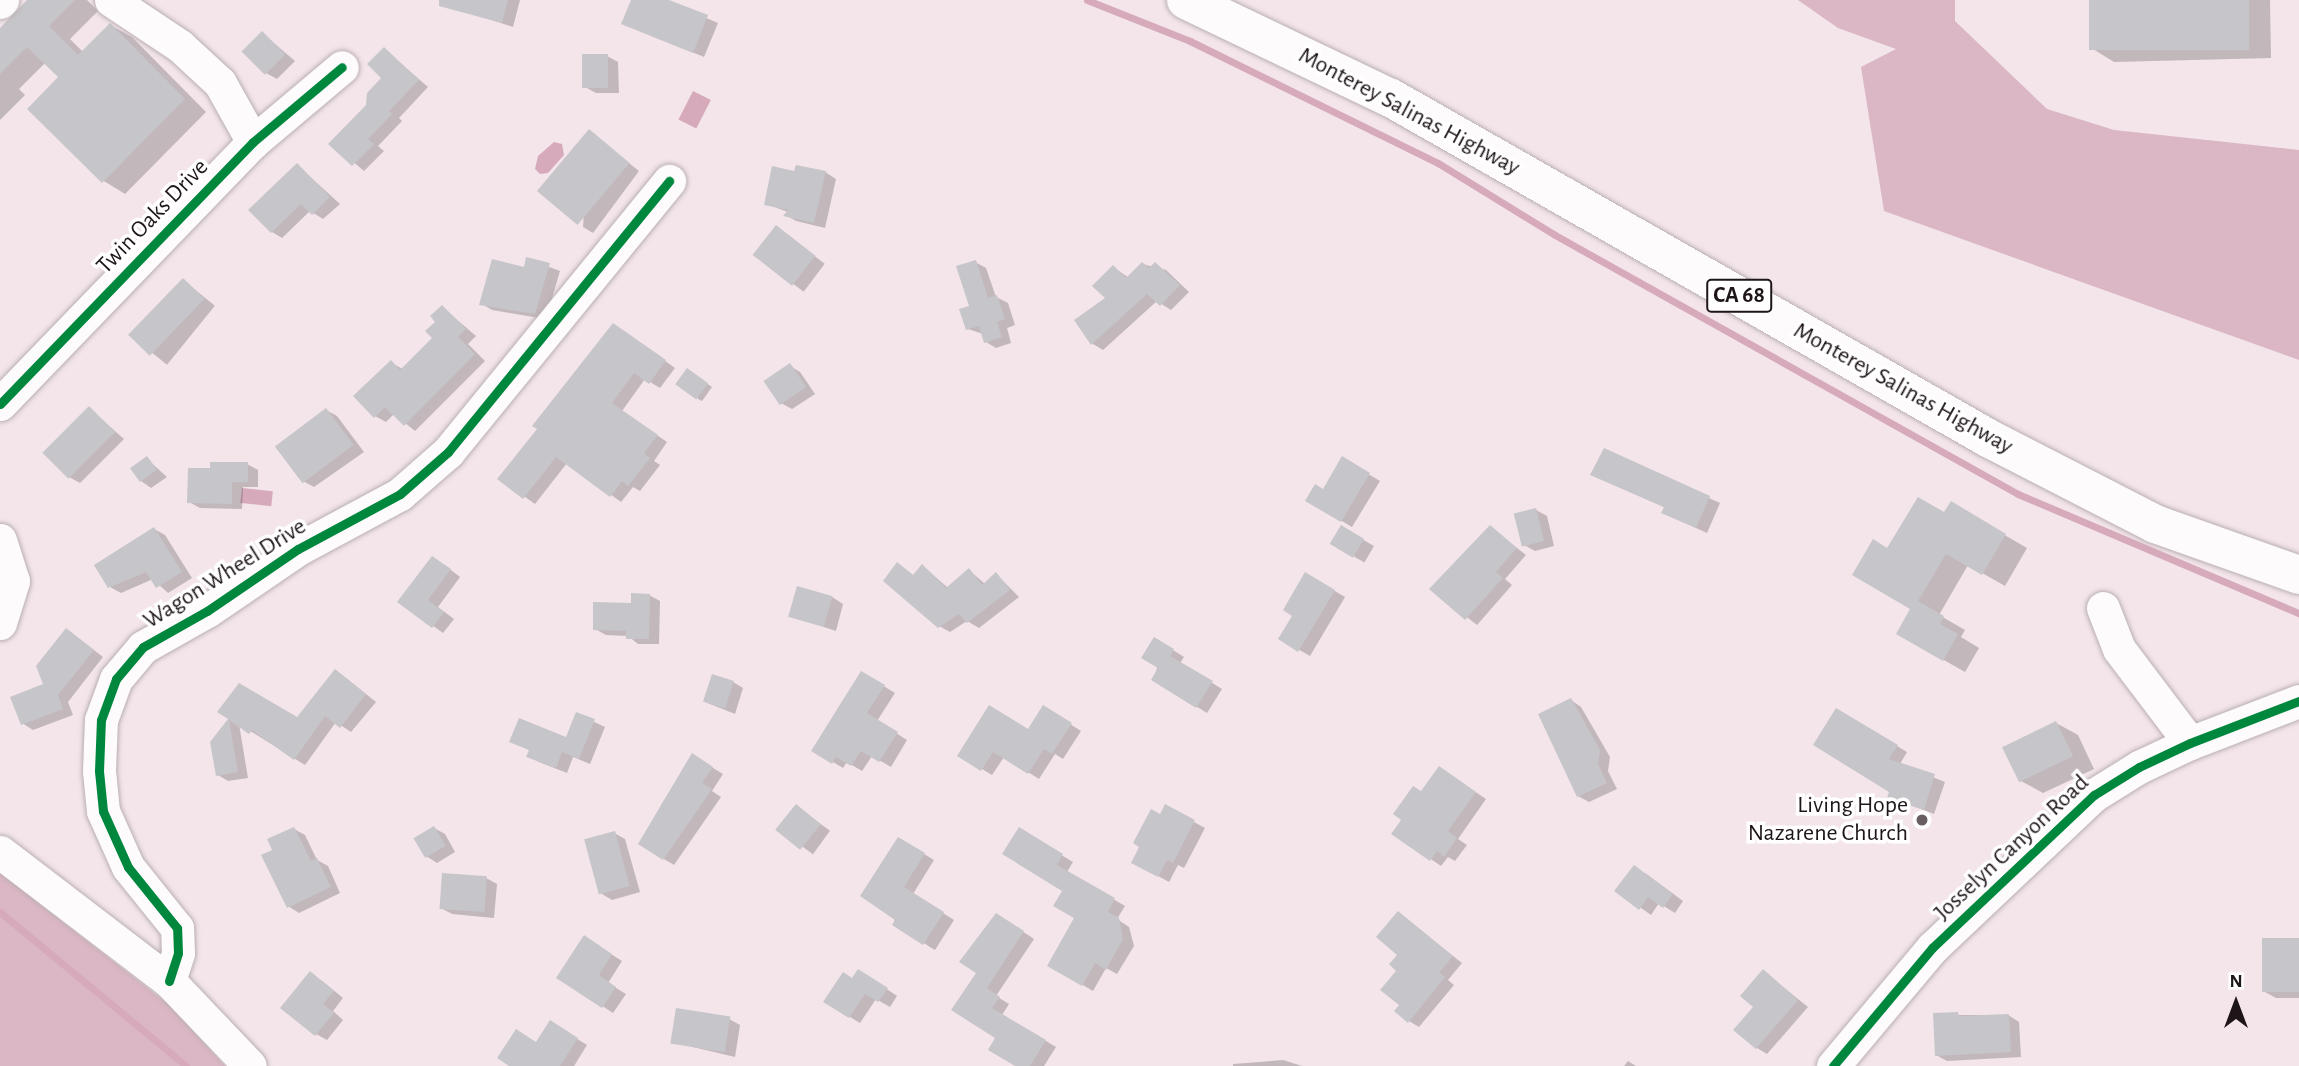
<!DOCTYPE html>
<html>
<head>
<meta charset="utf-8">
<style>
	body { margin:0 }
	#map { position:relative; width:2299px; height:1066px; overflow:hidden; background:#f3e5ea; font-family:"Alegreya Sans",sans-serif }
	div>[style] { position:absolute }
	.forest>* { inset:0; background:#dbb6c4 }
	.water>* { inset:0; background:#d6aabb; transform-origin:0 0 }
	.shadow>* { inset:0; background:#0003; transform-origin:0 0 }
	.stream>* { height:7px; margin:-3.5px; padding:0 3.5px; transform-origin:3.5px; border-radius:3.5px; background:#d6aabb }
	.building>* { inset:0; background:#c6c5c9; transform-origin:0 0 }
	.roads { filter:drop-shadow(0 0 2px #baafb2) drop-shadow(0 0 2px #baafb2) }
	.minor>* { height:33px; margin:-16.5px; padding:0 16.5px; transform-origin:16.5px; border-radius:16.5px; background:#fdfbfc }
	.highway>* { height:38px; margin:-19px; padding:0 19px; transform-origin:19px; border-radius:19px; background:#fdfbfc }
	.cycleway>* { height:9px; margin:-4.5px; padding:0 4.5px; transform-origin:4.5px; border-radius:4.5px; background:#00873e }
	.dots>* { width:19px; height:19px; translate:-50% -50%; box-sizing:border-box; border:4px solid #fff; border-radius:50% }
	span { translate:-50% -50%; white-space:nowrap; text-align:center; line-height:1.15; -webkit-text-stroke:7px #fff; paint-order:stroke }
	.shield-label span { padding:2px 5px; background:#fff; border:2px solid; border-radius:5px; -webkit-text-stroke-width:0 }
	.shield-label { font-size:23px; color:#1e1518; font-weight:700 }
	.street-label { font-size:24px; color:#1e1518 }
	.poi-label { font-size:24px; color:#1e1518 }
	.right { translate:-100% -50%; text-align:right }
	.north { position:absolute; left:2201px; top:968px; width:70px; height:70px; -webkit-text-stroke:5px #fff; paint-order:stroke; rotate:0deg; font-size:19px; font-weight:700; line-height:28px; text-align:center; color:#1e1518 }
	.north::after { content:''; display:block; margin:auto; width:24px; height:32px; background:#1e1518; clip-path:polygon(50% 0,100% 100%,50% 72%,0 100%) }
</style>
</head>
<body>
<div id="map">
	<div class="forest">
		<i style="clip-path:polygon(1798px 0,1955px 0,1955px 21px,2047px 109px,2114px 130px,2299px 150px,2299px 360px,1884px 211px,1861px 67px,1896px 49px,1838px 28px)"></i>
		<i style="clip-path:polygon(0 873px,168px 1004px,225px 1066px,0 1066px)"></i>
	</div>
	<div class="water">
		<i style="left:693px;top:91px;width:20px;height:32px;rotate:27deg"></i>
		<i style="clip-path:polygon(554px 142px,562px 144px,564px 155px,548px 173px,540px 174px,535px 169px,538px 156px)"></i>
		<i style="left:242px;top:488px;width:31px;height:15px;rotate:6deg"></i>
	</div>
	<div class="shadow">
		<i style="clip-path:polygon(29px 0,87px 0,98px 11px,70px 39px,83px 52px,110px 25px,132px 37px,206px 112px,125px 194px,104px 181px,61px 77px,46px 62px,19px 89px,25px 95px,0 120px,0 30px)"></i>
		<i style="clip-path:polygon(470px 0,520px 0,513px 27px,467px 12px)"></i>
		<i style="clip-path:polygon(633px 0,664px 0,718px 23px,704px 57px,624px 24px)"></i>
		<i style="clip-path:polygon(2090px 0,2270px 0,2271px 58px,2114px 62px,2093px 49px)"></i>
		<i style="clip-path:polygon(262px 33px,295px 61px,277px 79px,266px 73px)"></i>
		<i style="clip-path:polygon(384px 49px,428px 87px,399px 118px,402px 121px,378px 146px,384px 151px,364px 171px,331px 143px,368px 106px,384px 78px)"></i>
		<i style="clip-path:polygon(607px 56px,618px 62px,619px 93px,596px 93px,585px 87px)"></i>
		<i style="clip-path:polygon(589px 131px,639px 171px,593px 233px,583px 227px)"></i>
		<i style="clip-path:polygon(297px 165px,340px 204px,323px 219px,310px 211px,282px 238px,272px 232px)"></i>
		<i style="clip-path:polygon(825px 172px,836px 179px,825px 228px,796px 221px,786px 215px,788px 212px,766px 204px,795px 173px)"></i>
		<i style="left:776px;top:227px;width:61px;height:35px;rotate:37deg"></i>
		<i style="clip-path:polygon(528px 259px,560px 271px,546px 319px,492px 310px,482px 304px,525px 269px)"></i>
		<i style="clip-path:polygon(975px 262px,986px 268px,996px 297px,1008px 303px,1015px 325px,1007px 328px,1011px 343px,996px 348px,986px 342px,983px 334px,968px 329px)"></i>
		<i style="clip-path:polygon(1142px 264px,1166px 270px,1189px 292px,1171px 310px,1157px 301px,1103px 350px,1093px 344px,1077px 320px,1108px 299px,1113px 267px,1129px 278px)"></i>
		<i style="left:183px;top:280px;width:41px;height:76px;rotate:39deg"></i>
		<i style="clip-path:polygon(442px 307px,476px 336px,468px 344px,485px 361px,415px 431px,394px 414px,386px 422px,375px 416px,391px 363px,403px 369px,435px 338px)"></i>
		<i style="clip-path:polygon(624px 331px,675px 368px,660px 388px,645px 379px,622px 411px,667px 442px,654px 461px,660px 465px,640px 491px,633px 487px,621px 502px,567px 463px,535px 504px,500px 479px)"></i>
		<i style="clip-path:polygon(790px 366px,800px 372px,815px 394px,792px 409px,781px 403px)"></i>
		<i style="clip-path:polygon(692px 373px,712px 387px,702px 401px,698px 399px)"></i>
		<i style="clip-path:polygon(90px 409px,124px 439px,80px 483px,69px 477px)"></i>
		<i style="clip-path:polygon(326px 410px,337px 416px,364px 452px,314px 487px,303px 481px)"></i>
		<i style="clip-path:polygon(1604px 451px,1720px 503px,1707px 533px,1674px 518px,1666px 508px,1592px 475px)"></i>
		<i style="clip-path:polygon(147px 459px,167px 477px,151px 488px,141px 481px)"></i>
		<i style="clip-path:polygon(1343px 459px,1380px 481px,1352px 527px,1307px 500px,1324px 491px)"></i>
		<i style="clip-path:polygon(247px 464px,258px 470px,258px 487px,243px 487px,242px 509px,200px 508px,189px 502px,212px 470px)"></i>
		<i style="clip-path:polygon(1951px 504px,2027px 548px,2005px 586px,1968px 565px,1939px 615px,1965px 630px,1961px 637px,1979px 648px,1965px 672px,1898px 634px,1913px 608px,1888px 550px,1945px 514px)"></i>
		<i style="clip-path:polygon(1536px 510px,1547px 516px,1554px 546px,1535px 551px,1524px 545px)"></i>
		<i style="left:1341px;top:527px;width:38px;height:19px;rotate:30deg"></i>
		<i style="clip-path:polygon(1490px 527px,1526px 555px,1505px 579px,1512px 585px,1477px 625px,1431px 589px)"></i>
		<i style="clip-path:polygon(154px 529px,165px 535px,192px 578px,168px 593px,153px 579px,121px 593px,110px 587px)"></i>
		<i style="clip-path:polygon(443px 564px,460px 577px,438px 607px,454px 619px,443px 633px,400px 602px)"></i>
		<i style="clip-path:polygon(923px 566px,948px 588px,969px 570px,985px 584px,996px 574px,1019px 597px,979px 628px,967px 621px,950px 632px,939px 626px,908px 571px,914px 576px)"></i>
		<i style="clip-path:polygon(1306px 574px,1345px 597px,1310px 656px,1280px 639px,1295px 616px)"></i>
		<i style="clip-path:polygon(649px 595px,660px 601px,659px 644px,638px 644px,628px 636px,606px 635px,595px 629px)"></i>
		<i style="clip-path:polygon(832px 597px,843px 604px,836px 631px,791px 616px)"></i>
		<i style="clip-path:polygon(77px 637px,103px 657px,68px 702px,73px 715px,33px 730px,22px 723px)"></i>
		<i style="clip-path:polygon(1165px 645px,1184px 657px,1180px 663px,1222px 689px,1207px 713px,1153px 680px)"></i>
		<i style="clip-path:polygon(862px 673px,895px 693px,877px 721px,907px 740px,891px 767px,872px 756px,862px 771px,847px 762px,843px 768px,813px 750px)"></i>
		<i style="clip-path:polygon(346px 678px,376px 702px,351px 732px,336px 722px,305px 765px,239px 724px,248px 778px,228px 781px,218px 775px,212px 743px,230px 719px,298px 719px)"></i>
		<i style="clip-path:polygon(733px 682px,743px 688px,735px 714px,705px 702px)"></i>
		<i style="clip-path:polygon(1571px 700px,1581px 707px,1610px 757px,1608px 771px,1617px 789px,1589px 802px,1578px 796px)"></i>
		<i style="clip-path:polygon(1043px 707px,1081px 731px,1063px 759px,1055px 754px,1039px 779px,1004px 757px,992px 775px,959px 755px,1029px 731px)"></i>
		<i style="clip-path:polygon(1836px 710px,1907px 752px,1900px 764px,1945px 782px,1934px 814px,1890px 797px,1891px 791px)"></i>
		<i style="clip-path:polygon(577px 714px,605px 727px,590px 764px,573px 757px,567px 773px,539px 762px,529px 756px,531px 751px,511px 741px,567px 739px)"></i>
		<i style="clip-path:polygon(2056px 723px,2078px 735px,2094px 769px,2043px 793px,2021px 781px)"></i>
		<i style="clip-path:polygon(693px 756px,723px 774px,712px 791px,721px 797px,674px 865px,664px 859px,666px 808px,661px 805px)"></i>
		<i style="clip-path:polygon(1450px 775px,1486px 799px,1458px 839px,1467px 845px,1455px 861px,1448px 857px,1441px 866px,1393px 833px,1422px 793px)"></i>
		<i style="left:796px;top:806px;width:42px;height:29px;rotate:36deg"></i>
		<i style="clip-path:polygon(1166px 807px,1205px 828px,1184px 868px,1178px 865px,1169px 882px,1133px 862px)"></i>
		<i style="clip-path:polygon(434px 828px,445px 834px,455px 852px,437px 863px,426px 856px)"></i>
		<i style="clip-path:polygon(294px 829px,305px 835px,317px 860px,328px 866px,340px 893px,299px 913px,288px 906px,274px 850px)"></i>
		<i style="clip-path:polygon(1019px 830px,1073px 862px,1067px 872px,1125px 906px,1117px 919px,1129px 927px,1134px 946px,1117px 974px,1106px 968px,1093px 991px,1049px 965px,1077px 918px,1065px 890px)"></i>
		<i style="clip-path:polygon(614px 833px,625px 839px,640px 892px,612px 900px,602px 894px)"></i>
		<i style="clip-path:polygon(899px 839px,934px 860px,913px 894px,954px 920px,935px 950px,894px 925px)"></i>
		<i style="clip-path:polygon(1645px 873px,1683px 901px,1675px 913px,1659px 903px,1651px 915px,1617px 891px)"></i>
		<i style="clip-path:polygon(486px 878px,497px 884px,494px 918px,452px 914px,441px 908px)"></i>
		<i style="clip-path:polygon(1398px 913px,1462px 963px,1448px 980px,1454px 985px,1419px 1027px,1409px 1021px,1401px 1005px)"></i>
		<i style="clip-path:polygon(1007px 921px,1034px 939px,996px 996px,1009px 1004px,1002px 1015px,1056px 1047px,1044px 1066px,1019px 1066px,998px 1037px,978px 972px)"></i>
		<i style="clip-path:polygon(2299px 940px,2299px 998px,2276px 998px,2265px 992px)"></i>
		<i style="clip-path:polygon(595px 944px,622px 961px,608px 983px,626px 994px,613px 1013px,558px 977px)"></i>
		<i style="clip-path:polygon(1763px 971px,1808px 1007px,1767px 1054px,1757px 1048px,1755px 1006px)"></i>
		<i style="clip-path:polygon(869px 977px,897px 996px,890px 1007px,876px 999px,860px 1023px,850px 1017px,853px 980px)"></i>
		<i style="clip-path:polygon(321px 980px,343px 998px,333px 1011px,343px 1020px,327px 1040px,316px 1034px)"></i>
		<i style="clip-path:polygon(1934px 1015px,2008px 1015px,2019px 1022px,2021px 1057px,1947px 1061px,1936px 1055px)"></i>
		<i style="clip-path:polygon(729px 1019px,740px 1025px,735px 1057px,672px 1042px)"></i>
		<i style="clip-path:polygon(561px 1029px,587px 1045px,574px 1066px,512px 1066px)"></i>
		<i style="clip-path:polygon(1283px 1060px,1302px 1066px,1233px 1066px,1233px 1064px)"></i>
		<i style="clip-path:polygon(1628px 1061px,1636px 1066px,1624px 1066px)"></i>
	</div>
	<div class="stream">
		<i style="left:1087px;top:0;width:111px;rotate:21.7deg"></i>
		<i style="left:1190px;top:41px;width:276px;rotate:26.2deg"></i>
		<i style="left:1438px;top:163px;width:137px;rotate:31.6deg"></i>
		<i style="left:1555px;top:235px;width:531px;rotate:29.22deg"></i>
		<i style="left:2018px;top:494px;width:305px;rotate:23deg"></i>
		<i style="left:0;top:912px;width:241px;rotate:39.6deg"></i>
	</div>
	<div class="building">
		<i style="clip-path:polygon(27px 0,75px 0,49px 26px,78px 55px,110px 23px,185px 99px,102px 183px,27px 109px,58px 77px,27px 47px,0 74px,0 28px)"></i>
		<i style="clip-path:polygon(439px 0,508px 0,502px 23px,439px 6px)"></i>
		<i style="clip-path:polygon(631px 0,669px 0,708px 15px,693px 53px,621px 24px)"></i>
		<i style="left:2089px;top:0;width:160px;height:50px"></i>
		<i style="left:262px;top:31px;width:33px;height:29px;rotate:45deg"></i>
		<i style="clip-path:polygon(384px 47px,419px 80px,389px 111px,392px 114px,368px 139px,374px 144px,352px 166px,328px 144px,366px 105px,367px 93px,381px 78px,367px 64px)"></i>
		<i style="left:608px;top:54px;width:34px;height:26px;rotate:90deg"></i>
		<i style="left:589px;top:129px;width:53px;height:81px;rotate:40deg"></i>
		<i style="clip-path:polygon(297px 163px,330px 197px,312px 215px,301px 204px,271px 233px,248px 210px)"></i>
		<i style="clip-path:polygon(796px 165px,826px 171px,814px 223px,783px 216px,788px 210px,764px 205px,772px 166px,794px 171px)"></i>
		<i style="left:776px;top:225px;width:50px;height:38px;rotate:38deg"></i>
		<i style="clip-path:polygon(526px 257px,550px 263px,535px 314px,479px 305px,492px 259px,524px 267px)"></i>
		<i style="clip-path:polygon(976px 260px,988px 298px,997px 295px,1005px 319px,997px 322px,1002px 337px,984px 343px,979px 326px,966px 330px,959px 309px,969px 306px,956px 266px)"></i>
		<i style="clip-path:polygon(1142px 262px,1149px 268px,1155px 262px,1180px 285px,1160px 306px,1147px 294px,1091px 345px,1074px 320px,1105px 298px,1092px 286px,1113px 265px,1126px 278px)"></i>
		<i style="left:183px;top:278px;width:30px;height:79px;rotate:44deg"></i>
		<i style="clip-path:polygon(442px 305px,466px 329px,458px 337px,475px 354px,404px 426px,385px 407px,374px 418px,353px 396px,391px 360px,400px 370px,432px 338px,425px 331px,435px 322px,430px 316px)"></i>
		<i style="clip-path:polygon(613px 323px,666px 360px,649px 384px,634px 373px,612px 403px,658px 435px,644px 453px,650px 458px,628px 486px,622px 481px,610px 497px,556px 457px,523px 499px,497px 479px,537px 429px,532px 426px)"></i>
		<i style="left:790px;top:363px;width:29px;height:32px;rotate:56deg"></i>
		<i style="left:687px;top:368px;width:26px;height:20px;rotate:36deg"></i>
		<i style="left:89px;top:406px;width:37px;height:66px;rotate:45deg"></i>
		<i style="left:326px;top:408px;width:46px;height:64px;rotate:53deg"></i>
		<i style="clip-path:polygon(1604px 448px,1710px 496px,1696px 528px,1661px 513px,1664px 507px,1590px 475px)"></i>
		<i style="left:147px;top:456px;width:17px;height:21px;rotate:54deg"></i>
		<i style="clip-path:polygon(1342px 456px,1370px 473px,1341px 522px,1305px 501px,1315px 484px,1323px 489px)"></i>
		<i style="clip-path:polygon(210px 462px,248px 462px,248px 482px,232px 482px,232px 504px,187px 503px,188px 468px,210px 468px)"></i>
		<i style="clip-path:polygon(1918px 497px,1944px 512px,1951px 501px,2006px 534px,1982px 575px,1946px 554px,1918px 601px,1944px 616px,1940px 624px,1958px 634px,1943px 661px,1896px 634px,1910px 609px,1852px 575px,1873px 539px,1887px 548px)"></i>
		<i style="left:1536px;top:508px;width:34px;height:23px;rotate:76deg"></i>
		<i style="left:1341px;top:525px;width:27px;height:22px;rotate:31deg"></i>
		<i style="clip-path:polygon(1490px 525px,1517px 548px,1496px 572px,1503px 578px,1465px 620px,1429px 589px)"></i>
		<i style="clip-path:polygon(154px 527px,182px 572px,156px 588px,146px 572px,108px 588px,94px 565px)"></i>
		<i style="clip-path:polygon(432px 556px,451px 569px,428px 600px,444px 612px,432px 628px,397px 602px)"></i>
		<i style="clip-path:polygon(897px 562px,913px 575px,922px 564px,946px 588px,969px 568px,982px 585px,996px 572px,1010px 590px,967px 623px,959px 614px,938px 628px,883px 581px)"></i>
		<i style="clip-path:polygon(1305px 572px,1335px 590px,1298px 652px,1278px 639px,1292px 616px,1283px 610px)"></i>
		<i style="left:797px;top:586px;width:37px;height:32px;rotate:16deg"></i>
		<i style="clip-path:polygon(631px 593px,650px 594px,649px 639px,626px 639px,626px 631px,593px 630px,593px 602px,631px 603px)"></i>
		<i style="clip-path:polygon(66px 628px,94px 650px,58px 695px,63px 709px,21px 725px,10px 697px,43px 684px,36px 666px)"></i>
		<i style="clip-path:polygon(1154px 637px,1174px 649px,1170px 656px,1213px 681px,1196px 708px,1151px 680px,1158px 668px,1141px 658px)"></i>
		<i style="clip-path:polygon(335px 669px,366px 694px,340px 728px,325px 716px,294px 760px,252px 730px,249px 734px,229px 720px,238px 772px,216px 776px,210px 742px,228px 719px,217px 712px,239px 683px,297px 717px)"></i>
		<i style="clip-path:polygon(861px 671px,885px 685px,867px 713px,898px 732px,879px 762px,861px 751px,851px 766px,836px 757px,832px 764px,811px 751px)"></i>
		<i style="left:712px;top:674px;width:23px;height:29px;rotate:18deg"></i>
		<i style="clip-path:polygon(1571px 698px,1600px 750px,1598px 764px,1607px 783px,1577px 797px,1538px 714px)"></i>
		<i style="clip-path:polygon(989px 705px,1028px 729px,1043px 705px,1072px 723px,1052px 754px,1044px 749px,1028px 774px,993px 752px,981px 771px,957px 756px)"></i>
		<i style="clip-path:polygon(1836px 708px,1898px 745px,1889px 759px,1935px 774px,1924px 810px,1887px 798px,1889px 792px,1813px 745px)"></i>
		<i style="clip-path:polygon(576px 712px,595px 719px,579px 759px,562px 752px,556px 768px,526px 757px,529px 750px,509px 742px,519px 718px,566px 737px)"></i>
		<i style="left:2056px;top:721px;width:39px;height:60px;rotate:64deg"></i>
		<i style="clip-path:polygon(692px 753px,713px 767px,702px 783px,712px 789px,663px 860px,638px 844px)"></i>
		<i style="clip-path:polygon(1439px 766px,1476px 792px,1448px 831px,1457px 838px,1444px 857px,1437px 851px,1430px 861px,1391px 834px,1401px 820px,1393px 814px,1413px 786px,1421px 791px)"></i>
		<i style="left:796px;top:804px;width:32px;height:33px;rotate:39deg"></i>
		<i style="clip-path:polygon(1165px 804px,1195px 820px,1173px 863px,1167px 860px,1158px 877px,1131px 863px,1139px 847px,1133px 843px,1151px 809px,1160px 814px)"></i>
		<i style="left:434px;top:826px;width:23px;height:24px;rotate:59deg"></i>
		<i style="clip-path:polygon(294px 827px,311px 861px,317px 858px,331px 887px,287px 908px,261px 855px,272px 850px,267px 839px)"></i>
		<i style="clip-path:polygon(1019px 827px,1063px 854px,1057px 865px,1115px 898px,1108px 912px,1119px 918px,1123px 939px,1106px 970px,1095px 963px,1082px 986px,1047px 966px,1074px 918px,1053px 906px,1062px 891px,1002px 854px)"></i>
		<i style="left:615px;top:831px;width:57px;height:32px;rotate:75deg"></i>
		<i style="clip-path:polygon(898px 837px,925px 853px,904px 887px,944px 912px,923px 945px,892px 925px,895px 920px,860px 896px)"></i>
		<i style="clip-path:polygon(1634px 865px,1673px 894px,1663px 908px,1648px 897px,1639px 910px,1614px 891px)"></i>
		<i style="left:442px;top:873px;width:45px;height:36px;rotate:4deg"></i>
		<i style="clip-path:polygon(1398px 911px,1453px 956px,1439px 973px,1445px 977px,1408px 1023px,1394px 1011px,1399px 1005px,1380px 990px,1396px 971px,1389px 964px,1397px 955px,1376px 937px)"></i>
		<i style="clip-path:polygon(996px 913px,1024px 931px,987px 988px,1000px 997px,992px 1008px,1046px 1040px,1030px 1066px,1015px 1066px,988px 1050px,995px 1038px,951px 1010px,976px 973px,959px 962px)"></i>
		<i style="clip-path:polygon(584px 935px,612px 954px,599px 975px,616px 987px,602px 1008px,556px 978px)"></i>
		<i style="left:2299px;top:938px;width:54px;height:37px;rotate:90deg"></i>
		<i style="clip-path:polygon(858px 969px,888px 988px,878px 1002px,865px 994px,849px 1018px,823px 1002px,843px 972px,852px 978px)"></i>
		<i style="clip-path:polygon(1763px 969px,1798px 1000px,1756px 1049px,1733px 1030px,1753px 1007px,1740px 996px)"></i>
		<i style="clip-path:polygon(310px 971px,334px 991px,323px 1004px,334px 1013px,315px 1036px,280px 1008px)"></i>
		<i style="left:676px;top:1008px;width:55px;height:36px;rotate:9deg"></i>
		<i style="clip-path:polygon(1958px 1012px,1959px 1016px,2009px 1014px,2011px 1052px,1935px 1056px,1933px 1013px)"></i>
		<i style="clip-path:polygon(550px 1020px,578px 1038px,560px 1066px,509px 1066px,497px 1058px,516px 1029px,536px 1042px)"></i>
	</div>
	<div class="roads">
		<div class="minor">
			<i style="left:111px;top:0;width:83px;rotate:33.7deg"></i>
			<i style="left:180px;top:46px;width:54px;rotate:42.8deg"></i>
			<i style="left:220px;top:83px;width:68px;rotate:60.8deg"></i>
			<i style="left:0;top:2px;width:3px;rotate:-45deg"></i>
			<i style="left:0;top:404px;width:364px;rotate:-46deg"></i>
			<i style="left:253px;top:142px;width:116px;rotate:-40.1deg"></i>
			<i style="left:0;top:540px;width:43px;rotate:72.4deg"></i>
			<i style="left:13px;top:581px;width:44px;rotate:107.2deg"></i>
			<i style="left:2103px;top:608px;width:44px;rotate:68.7deg"></i>
			<i style="left:2119px;top:649px;width:118px;rotate:52.9deg"></i>
			<i style="left:0;top:852px;width:213px;rotate:37.4deg"></i>
			<i style="left:169px;top:981px;width:117px;rotate:46.4deg"></i>
			<i style="left:169px;top:981px;width:29px;rotate:-72deg"></i>
			<i style="left:178px;top:953px;width:25px;rotate:-92deg"></i>
			<i style="left:177px;top:928px;width:78px;rotate:-128.8deg"></i>
			<i style="left:128px;top:867px;width:61px;rotate:-114.1deg"></i>
			<i style="left:103px;top:811px;width:40px;rotate:-95.7deg"></i>
			<i style="left:99px;top:771px;width:51px;rotate:-87.8deg"></i>
			<i style="left:101px;top:720px;width:44px;rotate:-69.9deg"></i>
			<i style="left:116px;top:679px;width:42px;rotate:-49.8deg"></i>
			<i style="left:143px;top:647px;width:73px;rotate:-29.4deg"></i>
			<i style="left:207px;top:611px;width:110px;rotate:-34.3deg"></i>
			<i style="left:298px;top:549px;width:116px;rotate:-28.3deg"></i>
			<i style="left:400px;top:494px;width:64px;rotate:-41.2deg"></i>
			<i style="left:448px;top:452px;width:350px;rotate:-50.8deg"></i>
			<i style="left:1833px;top:1066px;width:154px;rotate:-50deg"></i>
			<i style="left:1932px;top:948px;width:223px;rotate:-43.4deg"></i>
			<i style="left:2094px;top:795px;width:53px;rotate:-31.9deg"></i>
			<i style="left:2139px;top:767px;width:56px;rotate:-25.2deg"></i>
			<i style="left:2190px;top:743px;width:117px;rotate:-21.1deg"></i>
		</div>
		<div class="highway">
			<i style="left:1186px;top:0;width:227px;rotate:25.6deg"></i>
			<i style="left:1391px;top:98px;width:687px;rotate:29.66deg"></i>
			<i style="left:1988px;top:438px;width:188px;rotate:27.2deg"></i>
			<i style="left:2155px;top:524px;width:153px;rotate:19.5deg"></i>
		</div>
	</div>
	<div class="cycleway">
		<i style="left:0;top:404px;width:364px;rotate:-46deg"></i>
		<i style="left:253px;top:142px;width:116px;rotate:-40.1deg"></i>
		<i style="left:169px;top:981px;width:29px;rotate:-72deg"></i>
		<i style="left:178px;top:953px;width:25px;rotate:-92deg"></i>
		<i style="left:177px;top:928px;width:78px;rotate:-128.8deg"></i>
		<i style="left:128px;top:867px;width:61px;rotate:-114.1deg"></i>
		<i style="left:103px;top:811px;width:40px;rotate:-95.7deg"></i>
		<i style="left:99px;top:771px;width:51px;rotate:-87.8deg"></i>
		<i style="left:101px;top:720px;width:44px;rotate:-69.9deg"></i>
		<i style="left:116px;top:679px;width:42px;rotate:-49.8deg"></i>
		<i style="left:143px;top:647px;width:73px;rotate:-29.4deg"></i>
		<i style="left:207px;top:611px;width:110px;rotate:-34.3deg"></i>
		<i style="left:298px;top:549px;width:116px;rotate:-28.3deg"></i>
		<i style="left:400px;top:494px;width:64px;rotate:-41.2deg"></i>
		<i style="left:448px;top:452px;width:350px;rotate:-50.8deg"></i>
		<i style="left:1833px;top:1066px;width:154px;rotate:-50deg"></i>
		<i style="left:1932px;top:948px;width:223px;rotate:-43.4deg"></i>
		<i style="left:2094px;top:795px;width:53px;rotate:-31.9deg"></i>
		<i style="left:2139px;top:767px;width:56px;rotate:-25.2deg"></i>
		<i style="left:2190px;top:743px;width:117px;rotate:-21.1deg"></i>
	</div>
	<div class="dots">
		<i style="left:1922px;top:820px;background:#695e62"></i>
	</div>
	<div class="shield-label">
		<span style="left:1739px;top:296px">CA 68</span>
	</div>
	<div class="street-label">
		<span style="left:1409px;top:112px;rotate:28deg">Monterey Salinas Highway</span>
		<span style="left:153px;top:217px;rotate:-46deg">Twin Oaks Drive</span>
		<span style="left:1903px;top:389px;rotate:29deg">Monterey Salinas Highway</span>
		<span style="left:225px;top:574px;rotate:-32deg">Wagon Wheel Drive</span>
		<span style="left:2012px;top:848px;rotate:-43deg">Josselyn Canyon Road</span>
	</div>
	<div class="poi-label">
		<span class="right" style="left:1908px;top:820px">Living Hope<br>Nazarene Church</span>
	</div>
	<div class="north">N</div>
</div>
</body>
</html>
